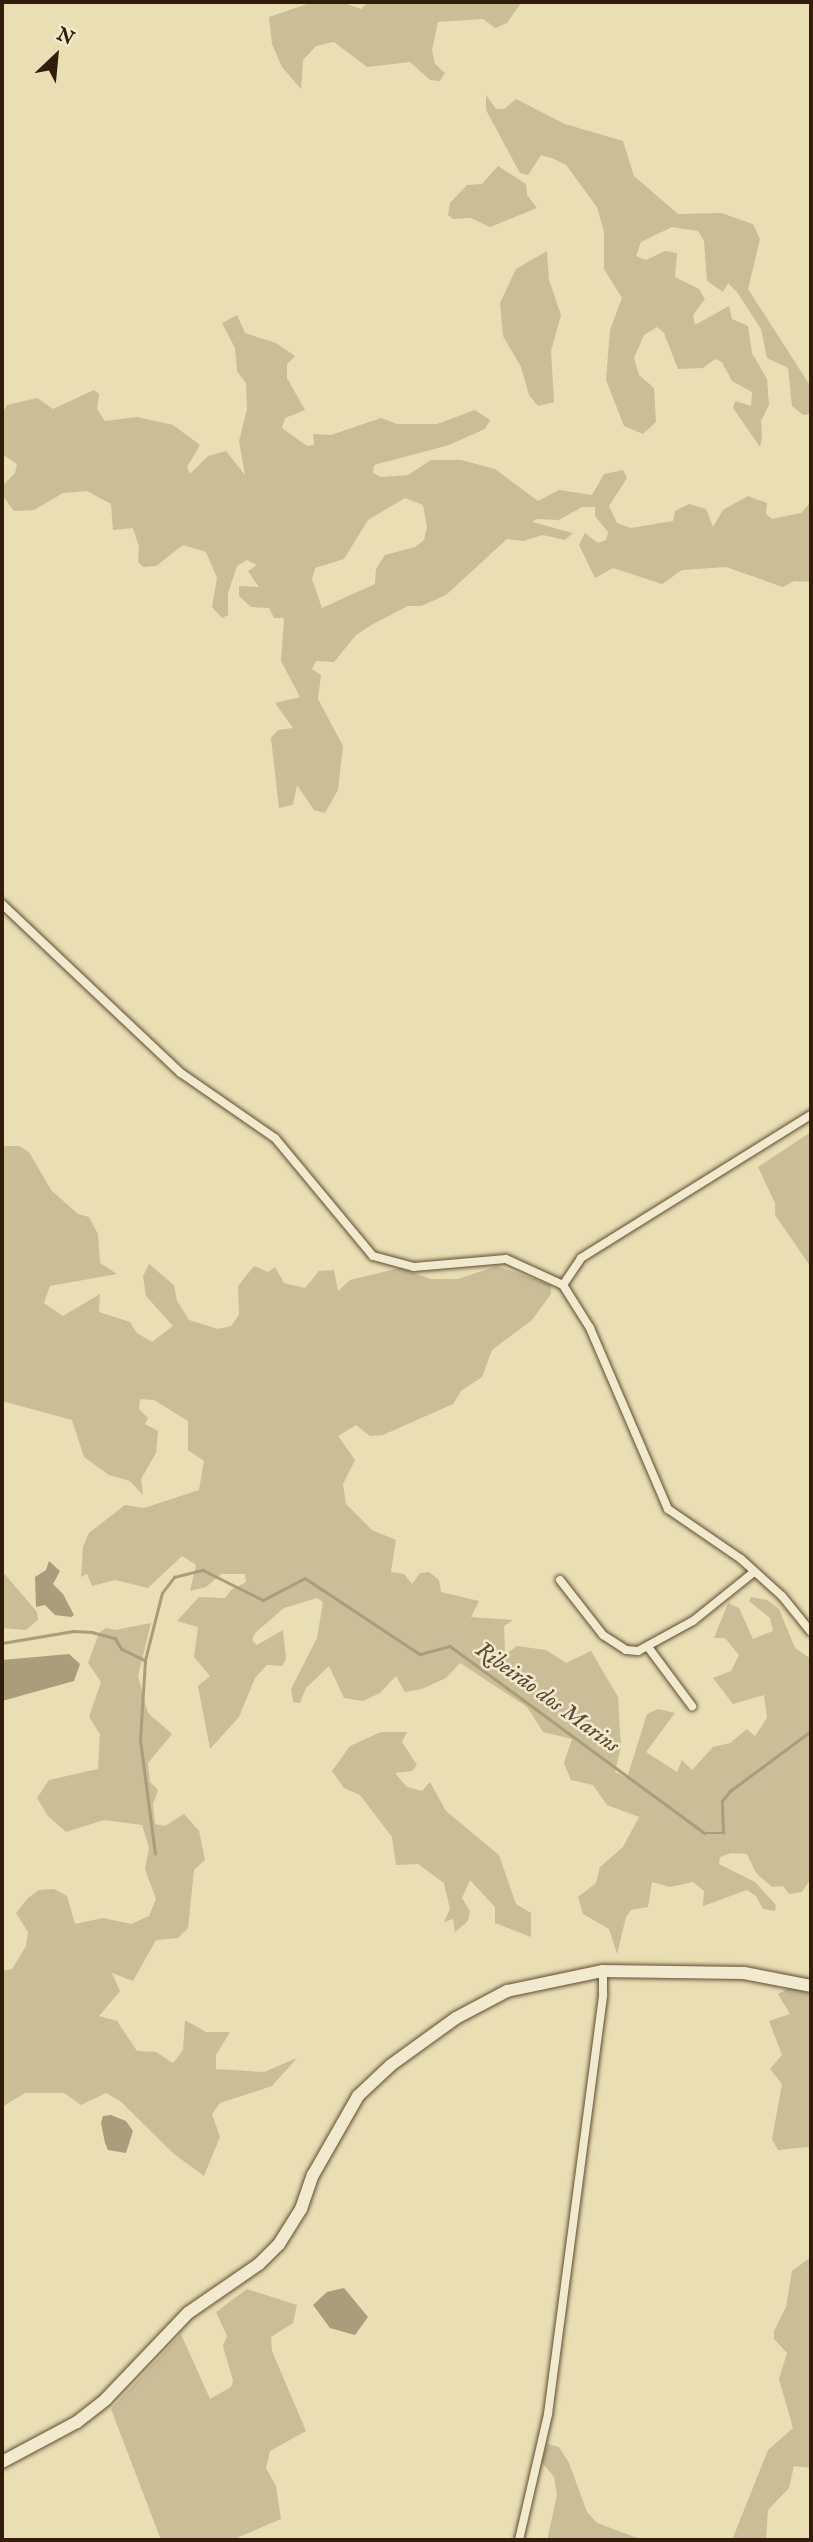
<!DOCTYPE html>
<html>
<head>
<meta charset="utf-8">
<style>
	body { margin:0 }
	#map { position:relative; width:813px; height:2542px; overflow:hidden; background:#e9deb4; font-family:"IM FELL English",serif }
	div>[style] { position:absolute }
	.green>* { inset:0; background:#cabd97 }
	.water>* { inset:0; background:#ab9c7b }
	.stream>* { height:2.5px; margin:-1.25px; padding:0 1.25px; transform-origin:1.25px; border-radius:1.25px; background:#ab9c7b }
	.roads { filter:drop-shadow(0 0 2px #614c35) drop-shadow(0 0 2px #614c35) }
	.street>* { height:8px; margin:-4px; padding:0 4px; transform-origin:4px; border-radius:4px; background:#f1eace }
	.secondary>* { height:12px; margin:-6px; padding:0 6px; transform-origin:6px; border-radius:6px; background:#f1eace }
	span { translate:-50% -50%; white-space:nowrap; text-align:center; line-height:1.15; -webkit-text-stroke:5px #f1eace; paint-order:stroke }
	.water-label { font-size:23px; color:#5e4932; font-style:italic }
	.frame { position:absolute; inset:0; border:4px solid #341c0b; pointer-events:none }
	.north { position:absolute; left:21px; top:21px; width:70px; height:70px; -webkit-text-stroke:5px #f1eace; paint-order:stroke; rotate:26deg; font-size:19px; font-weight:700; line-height:28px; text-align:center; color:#341c0b }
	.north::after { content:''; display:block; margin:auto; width:24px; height:32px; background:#341c0b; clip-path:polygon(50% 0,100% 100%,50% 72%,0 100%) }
</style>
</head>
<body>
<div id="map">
	<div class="green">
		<i style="clip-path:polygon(313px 2px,342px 2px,361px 9px,368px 2px,522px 2px,507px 23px,495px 28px,483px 19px,438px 22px,432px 50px,435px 64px,445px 73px,440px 81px,430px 80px,410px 62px,367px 67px,334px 42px,316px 46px,303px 60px,301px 89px,282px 67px,272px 44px,269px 17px)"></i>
		<i style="clip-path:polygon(486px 95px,496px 109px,504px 109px,516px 99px,565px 124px,623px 141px,634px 176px,678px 214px,721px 213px,753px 224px,760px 239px,748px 289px,811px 387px,811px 414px,803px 415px,792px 406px,788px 368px,767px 358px,761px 329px,737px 292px,728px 283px,723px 292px,707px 281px,704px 241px,698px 231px,672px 227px,641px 242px,636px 256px,646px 260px,665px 251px,677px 253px,675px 277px,699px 289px,705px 299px,693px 315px,695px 325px,729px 306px,732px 319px,748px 326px,752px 353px,767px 379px,769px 405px,761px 421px,762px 437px,760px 447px,733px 408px,735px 401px,751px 406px,752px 392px,732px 381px,722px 362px,715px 359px,703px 368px,678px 369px,664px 333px,657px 327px,644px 335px,634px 358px,639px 375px,654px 388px,656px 422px,643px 434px,624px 426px,606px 380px,610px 330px,622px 298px,604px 269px,604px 232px,597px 207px,566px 165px,554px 159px,541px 155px,528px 175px,520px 173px,486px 110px)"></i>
		<i style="clip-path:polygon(498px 166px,526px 184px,527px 195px,537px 208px,490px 227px,471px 218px,453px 219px,448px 215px,450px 203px,467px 185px,482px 184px)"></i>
		<i style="clip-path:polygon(547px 251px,549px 280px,561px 315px,551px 351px,554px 402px,538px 406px,529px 395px,521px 367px,503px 336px,500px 303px,516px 269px)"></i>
		<i style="clip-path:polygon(evenodd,237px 315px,245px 333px,276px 343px,295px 356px,287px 364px,287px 378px,305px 410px,285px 418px,282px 428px,307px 446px,314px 445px,313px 434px,331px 435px,381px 418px,397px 424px,437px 424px,475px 410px,490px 420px,485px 429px,449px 445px,374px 465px,373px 473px,381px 477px,408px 475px,431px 460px,461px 460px,495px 469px,538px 501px,559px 490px,592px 495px,604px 474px,623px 470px,627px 478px,609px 506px,617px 523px,631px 528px,673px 521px,675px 511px,689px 504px,706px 509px,713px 527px,723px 510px,748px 496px,767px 503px,766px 514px,772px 519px,801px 513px,811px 502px,811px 582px,794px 581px,783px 587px,726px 567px,682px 570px,662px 584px,613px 568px,595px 578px,579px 545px,585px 533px,598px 543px,606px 540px,608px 532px,595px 516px,595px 507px,582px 507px,559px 520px,536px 519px,532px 522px,573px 533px,565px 540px,543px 535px,523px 541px,507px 539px,446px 595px,421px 606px,408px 606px,373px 624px,356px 635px,334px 662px,316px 661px,312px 669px,321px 675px,318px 699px,343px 746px,338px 790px,325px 813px,314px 810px,297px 785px,293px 805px,279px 808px,271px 738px,278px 730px,293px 728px,275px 703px,300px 697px,281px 661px,284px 618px,274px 618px,269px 608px,251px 607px,239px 596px,239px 586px,259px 587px,248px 571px,257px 565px,247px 560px,237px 566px,228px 593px,228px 615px,222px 618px,212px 607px,217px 578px,206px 552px,183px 545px,156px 566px,143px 567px,138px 562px,139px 547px,133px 528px,113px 530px,111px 504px,87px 491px,63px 493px,34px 510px,14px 511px,2px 495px,2px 486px,15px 473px,17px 464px,2px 454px,2px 414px,7px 405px,37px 398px,53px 409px,94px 390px,99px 394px,97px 409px,105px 421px,137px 417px,173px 425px,200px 445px,187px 467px,190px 474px,208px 456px,226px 451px,245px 475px,239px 441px,247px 409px,246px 383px,237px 371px,235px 348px,222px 323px,237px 315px,405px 498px,423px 505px,427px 527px,424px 540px,415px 547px,385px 555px,376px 569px,375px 584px,322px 608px,312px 579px,315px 568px,344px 559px,368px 520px,405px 498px)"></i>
		<i style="clip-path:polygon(811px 1132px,811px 1267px,775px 1215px,775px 1203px,758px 1167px)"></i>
		<i style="clip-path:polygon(2px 1146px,19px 1146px,29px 1152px,51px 1190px,78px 1214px,89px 1217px,98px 1234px,100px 1263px,117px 1274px,50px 1286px,44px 1303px,63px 1316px,100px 1294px,99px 1312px,130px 1322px,137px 1333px,152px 1342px,173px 1326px,146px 1296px,143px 1276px,149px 1264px,174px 1285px,177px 1301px,189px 1320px,218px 1329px,231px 1326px,239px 1315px,238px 1286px,254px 1266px,268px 1272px,275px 1267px,284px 1283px,305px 1288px,319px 1271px,334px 1270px,338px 1291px,350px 1280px,400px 1268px,431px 1279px,458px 1279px,497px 1266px,551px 1285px,551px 1294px,532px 1320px,492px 1350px,482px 1377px,461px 1391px,453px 1404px,383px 1435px,370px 1436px,356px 1425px,338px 1436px,355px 1460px,343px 1484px,346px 1504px,372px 1530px,396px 1540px,391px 1572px,404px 1574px,412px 1584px,420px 1573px,429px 1572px,439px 1580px,441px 1592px,479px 1601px,471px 1617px,513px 1620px,504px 1626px,505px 1655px,517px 1646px,546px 1650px,566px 1663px,591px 1651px,618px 1697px,621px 1747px,615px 1772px,627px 1778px,647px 1714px,658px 1709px,675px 1713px,646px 1752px,677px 1772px,682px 1760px,692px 1770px,713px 1747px,730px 1743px,747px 1729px,755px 1736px,767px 1718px,764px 1695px,733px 1704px,713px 1678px,731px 1671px,739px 1655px,725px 1638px,714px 1638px,728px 1603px,739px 1608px,753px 1639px,773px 1631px,770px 1618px,749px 1601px,751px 1597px,767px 1600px,779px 1609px,795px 1648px,811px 1659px,811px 1878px,802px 1892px,789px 1894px,783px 1886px,772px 1887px,756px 1873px,747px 1854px,731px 1853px,720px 1857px,719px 1864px,755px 1882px,776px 1905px,775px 1911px,763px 1909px,756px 1896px,747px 1890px,703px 1906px,704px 1891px,693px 1882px,670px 1887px,652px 1882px,648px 1907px,631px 1910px,626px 1917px,617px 1954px,609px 1929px,583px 1914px,578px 1897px,596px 1883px,600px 1867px,623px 1847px,639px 1817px,607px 1805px,593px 1785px,571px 1780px,564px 1763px,572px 1739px,543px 1732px,527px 1707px,460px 1663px,446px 1678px,422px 1689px,405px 1692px,396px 1676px,380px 1693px,363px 1701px,344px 1698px,329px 1666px,306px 1688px,300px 1703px,293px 1702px,291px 1689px,317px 1638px,323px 1602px,317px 1598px,284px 1608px,255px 1633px,252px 1640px,257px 1645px,283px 1630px,286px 1659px,282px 1666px,267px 1665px,255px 1678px,239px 1717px,210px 1749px,198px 1686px,210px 1676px,194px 1657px,198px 1627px,177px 1621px,199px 1597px,225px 1598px,232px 1589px,246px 1582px,245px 1574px,221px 1574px,206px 1587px,190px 1591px,196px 1565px,182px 1556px,148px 1588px,115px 1580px,92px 1586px,87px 1574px,81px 1577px,83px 1547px,89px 1533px,125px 1505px,144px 1508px,199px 1490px,204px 1461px,188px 1450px,188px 1421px,154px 1400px,140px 1399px,139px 1409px,148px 1418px,145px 1424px,158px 1431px,156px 1453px,141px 1479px,143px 1495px,130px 1481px,109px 1475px,84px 1457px,72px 1420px,2px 1401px)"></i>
		<i style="clip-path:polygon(2px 1571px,37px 1612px,38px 1620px,26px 1630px,2px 1628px)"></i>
		<i style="clip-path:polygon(151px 1623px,138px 1676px,148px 1713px,172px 1734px,148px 1763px,150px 1782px,158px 1790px,153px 1804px,155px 1824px,165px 1826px,184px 1814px,199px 1831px,205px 1860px,194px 1870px,188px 1928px,178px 1938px,156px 1940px,133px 1981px,112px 1973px,120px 1991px,99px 2016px,117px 2021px,137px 2051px,156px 2052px,173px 2063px,183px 2050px,185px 2020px,206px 2032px,230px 2032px,216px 2055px,216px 2069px,264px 2072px,297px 2058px,272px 2086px,220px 2103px,212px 2114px,220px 2137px,204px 2176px,174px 2154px,120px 2101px,106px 2093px,81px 2105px,64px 2093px,25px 2093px,2px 2107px,2px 1971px,12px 1969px,26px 1946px,28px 1932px,16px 1913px,28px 1898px,39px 1890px,54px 1889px,67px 1896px,75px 1924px,103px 1918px,131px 1924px,149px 1916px,156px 1899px,145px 1869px,149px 1848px,142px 1825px,104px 1820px,66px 1832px,48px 1816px,37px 1798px,49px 1780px,98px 1769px,100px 1734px,89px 1717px,101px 1682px,88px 1663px,99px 1633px,106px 1628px,115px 1630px)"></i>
		<i style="clip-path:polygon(381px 1732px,407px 1732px,402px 1742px,417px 1765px,412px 1771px,395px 1773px,407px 1787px,422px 1791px,430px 1782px,446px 1811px,499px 1855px,516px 1904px,531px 1913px,531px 1937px,495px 1923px,495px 1907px,470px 1880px,462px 1898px,470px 1911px,468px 1921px,455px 1932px,453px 1919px,444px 1922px,450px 1909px,444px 1883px,418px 1864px,396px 1865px,392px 1837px,360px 1795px,344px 1788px,332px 1771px,350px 1746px)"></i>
		<i style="clip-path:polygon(791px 1987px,811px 1994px,811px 2152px,808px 2147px,778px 2150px,772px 2139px,782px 2084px,770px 2069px,782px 2055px,769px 2021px,790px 2014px,778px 1994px)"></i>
		<i style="clip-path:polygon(811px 2257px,811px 2468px,794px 2466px,789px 2488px,768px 2510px,766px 2540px,732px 2540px,768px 2450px,793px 2428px,779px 2379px,787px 2353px,774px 2339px,774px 2331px,786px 2307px,792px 2271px)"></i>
		<i style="clip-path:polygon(247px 2289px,297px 2305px,293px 2323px,271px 2337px,272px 2351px,306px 2431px,270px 2451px,266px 2468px,276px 2486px,281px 2519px,232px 2540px,161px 2540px,111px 2409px,181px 2334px,210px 2399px,231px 2387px,233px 2381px,223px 2346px,227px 2336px,216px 2312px)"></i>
		<i style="clip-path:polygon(548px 2444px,559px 2447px,569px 2463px,587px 2512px,597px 2523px,643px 2540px,547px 2540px,557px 2495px,554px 2477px,541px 2461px)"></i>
	</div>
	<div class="water">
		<i style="clip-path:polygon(49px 1561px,60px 1571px,53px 1584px,63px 1594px,74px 1615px,71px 1617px,55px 1615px,45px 1605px,36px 1607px,35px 1577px,46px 1570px)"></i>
		<i style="clip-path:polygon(69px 1654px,80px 1664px,74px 1681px,2px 1701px,2px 1660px)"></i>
		<i style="clip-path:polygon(111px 2115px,126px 2121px,133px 2131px,126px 2153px,108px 2150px,105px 2143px,101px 2123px,103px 2116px)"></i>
		<i style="clip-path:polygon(344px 2288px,368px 2317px,355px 2335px,330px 2328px,313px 2305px,327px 2292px)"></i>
	</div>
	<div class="stream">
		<i style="left:2px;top:1643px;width:72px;rotate:-9.6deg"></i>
		<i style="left:73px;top:1631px;width:19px;rotate:3deg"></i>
		<i style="left:92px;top:1632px;width:24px;rotate:15deg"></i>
		<i style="left:115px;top:1638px;width:13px;rotate:58deg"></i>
		<i style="left:122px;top:1649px;width:25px;rotate:26deg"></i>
		<i style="left:155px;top:1854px;width:115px;rotate:-97.5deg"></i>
		<i style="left:140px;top:1740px;width:80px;rotate:-86.4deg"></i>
		<i style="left:145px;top:1660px;width:69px;rotate:-75.8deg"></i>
		<i style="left:162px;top:1593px;width:20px;rotate:-53deg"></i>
		<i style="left:174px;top:1577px;width:30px;rotate:-14deg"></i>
		<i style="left:203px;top:1570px;width:67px;rotate:26.6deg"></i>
		<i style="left:263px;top:1600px;width:47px;rotate:-27.6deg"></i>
		<i style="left:305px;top:1578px;width:138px;rotate:33.5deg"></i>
		<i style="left:420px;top:1654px;width:31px;rotate:-15deg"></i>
		<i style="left:450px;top:1646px;width:316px;rotate:36.3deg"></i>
		<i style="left:705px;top:1833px;width:18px"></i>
		<i style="left:723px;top:1833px;width:32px;rotate:-92deg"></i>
		<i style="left:722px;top:1801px;width:13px;rotate:-51deg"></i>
		<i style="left:730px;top:1791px;width:101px;rotate:-36.5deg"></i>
	</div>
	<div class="roads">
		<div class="street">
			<i style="left:2px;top:904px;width:246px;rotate:43.4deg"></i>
			<i style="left:181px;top:1073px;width:114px;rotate:34.7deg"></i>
			<i style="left:275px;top:1138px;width:153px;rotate:50.3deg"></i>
			<i style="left:373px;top:1256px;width:42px;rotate:15deg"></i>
			<i style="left:414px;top:1267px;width:92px;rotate:-5deg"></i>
			<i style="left:506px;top:1259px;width:63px;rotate:24.5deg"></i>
			<i style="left:563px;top:1285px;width:51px;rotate:57.9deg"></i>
			<i style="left:590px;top:1328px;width:197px;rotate:66.7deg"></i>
			<i style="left:668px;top:1509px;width:88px;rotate:34.4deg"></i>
			<i style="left:741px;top:1559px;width:55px;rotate:42.1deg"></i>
			<i style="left:782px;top:1596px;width:46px;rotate:51.1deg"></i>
			<i style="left:563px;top:1285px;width:32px;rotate:-56deg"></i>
			<i style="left:581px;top:1258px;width:271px;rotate:-31.9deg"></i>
			<i style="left:560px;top:1580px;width:70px;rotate:52deg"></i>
			<i style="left:603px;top:1635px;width:27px;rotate:33deg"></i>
			<i style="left:626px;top:1650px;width:12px;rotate:5deg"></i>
			<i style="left:638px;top:1651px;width:63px;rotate:-28.6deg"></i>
			<i style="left:693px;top:1621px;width:78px;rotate:-38.8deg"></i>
			<i style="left:648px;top:1647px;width:74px;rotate:53.3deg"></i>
			<i style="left:519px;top:2540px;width:129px;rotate:-77deg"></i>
			<i style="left:548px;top:2414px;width:423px;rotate:-82.5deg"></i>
			<i style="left:603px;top:1995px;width:24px;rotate:-90deg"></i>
		</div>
		<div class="secondary">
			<i style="left:2px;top:2462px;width:85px;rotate:-28.1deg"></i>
			<i style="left:77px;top:2422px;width:37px;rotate:-38deg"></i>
			<i style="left:106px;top:2399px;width:119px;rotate:-46.4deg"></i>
			<i style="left:188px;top:2313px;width:86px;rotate:-34.6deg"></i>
			<i style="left:259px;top:2264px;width:28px;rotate:-45deg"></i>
			<i style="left:279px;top:2244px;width:41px;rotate:-57.8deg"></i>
			<i style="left:301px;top:2209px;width:36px;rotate:-71deg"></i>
			<i style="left:313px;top:2175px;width:91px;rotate:-60.3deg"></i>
			<i style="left:358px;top:2096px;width:45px;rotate:-43.2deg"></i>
			<i style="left:391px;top:2065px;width:80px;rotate:-35.9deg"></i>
			<i style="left:456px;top:2018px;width:58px;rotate:-27.9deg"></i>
			<i style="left:507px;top:1991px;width:98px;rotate:-11.8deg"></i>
			<i style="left:603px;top:1971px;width:141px;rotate:0.8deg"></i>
			<i style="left:744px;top:1973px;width:68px;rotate:11deg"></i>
		</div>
	</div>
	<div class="water-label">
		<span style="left:547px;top:1698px;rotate:36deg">Ribeirão dos Marins</span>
	</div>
	<div class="frame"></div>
	<div class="north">N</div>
</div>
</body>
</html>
